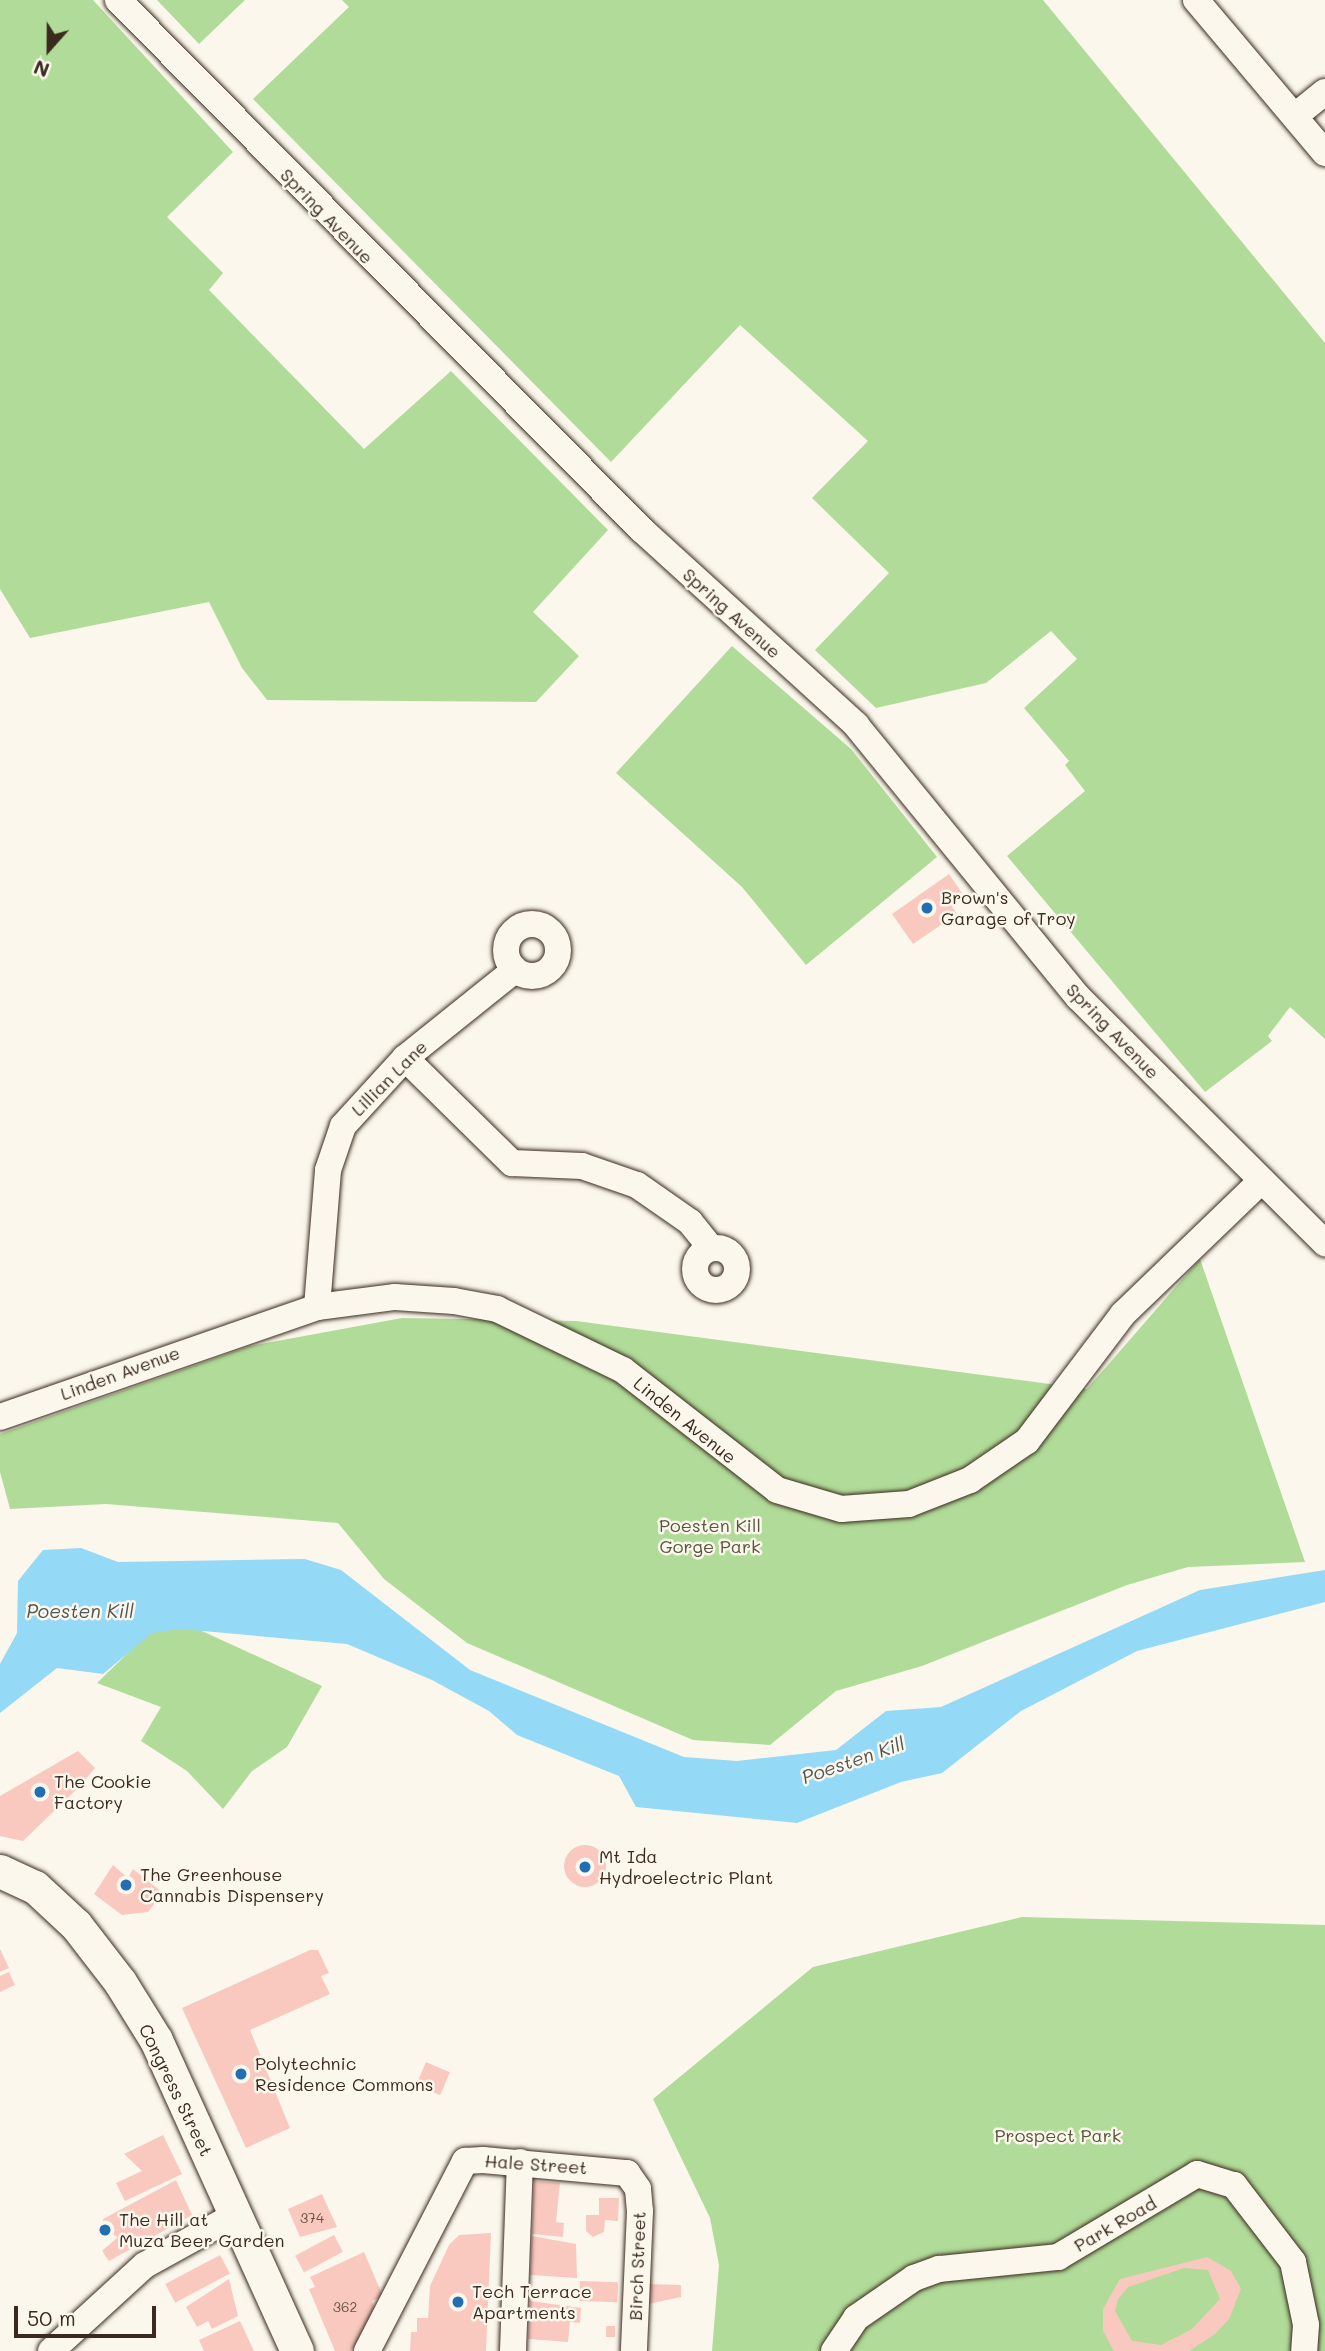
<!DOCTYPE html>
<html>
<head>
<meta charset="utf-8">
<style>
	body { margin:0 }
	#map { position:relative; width:1325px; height:2351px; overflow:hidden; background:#fbf7ec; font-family:Mali,sans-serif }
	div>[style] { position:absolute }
	.green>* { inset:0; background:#b1db99 }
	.water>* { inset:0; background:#94d9f6 }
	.building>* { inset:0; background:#f9c9c0; transform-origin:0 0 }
	.round { border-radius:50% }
	.roads { filter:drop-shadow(0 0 2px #3b2a1e) drop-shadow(0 0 2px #3b2a1e) }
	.minor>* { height:26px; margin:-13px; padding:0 13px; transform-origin:13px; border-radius:13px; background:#fbf7ec }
	.minor>.ring { margin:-13px; padding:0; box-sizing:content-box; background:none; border:26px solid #fbf7ec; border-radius:50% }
	.major>* { height:33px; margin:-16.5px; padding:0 16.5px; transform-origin:16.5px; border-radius:16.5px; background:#fbf7ec }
	.dots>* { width:19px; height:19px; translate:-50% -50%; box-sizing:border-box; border:4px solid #fbf7ec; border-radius:50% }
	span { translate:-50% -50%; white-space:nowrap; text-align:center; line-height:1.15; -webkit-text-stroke:5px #fbf7ec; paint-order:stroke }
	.number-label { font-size:14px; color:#6a5246 }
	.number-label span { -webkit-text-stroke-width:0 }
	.street-label { font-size:18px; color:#3b2a1e }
	.poi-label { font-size:18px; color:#3b2a1e }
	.left { translate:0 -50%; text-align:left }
	.park-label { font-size:18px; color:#58563d }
	.water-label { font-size:19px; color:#515654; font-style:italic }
	.north { position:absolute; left:14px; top:14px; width:70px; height:70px; -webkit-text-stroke:5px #fbf7ec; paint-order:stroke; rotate:201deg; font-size:19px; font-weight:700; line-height:28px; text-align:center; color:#3b2a1e }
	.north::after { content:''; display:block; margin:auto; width:24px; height:32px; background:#3b2a1e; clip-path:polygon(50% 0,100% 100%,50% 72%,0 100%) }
	.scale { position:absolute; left:14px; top:2306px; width:142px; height:32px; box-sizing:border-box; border:4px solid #3b2a1e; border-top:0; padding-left:9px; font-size:21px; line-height:24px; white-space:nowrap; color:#3b2a1e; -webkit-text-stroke:5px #fbf7ec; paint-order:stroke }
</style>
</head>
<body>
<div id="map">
	<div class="green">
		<i style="clip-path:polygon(0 0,93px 0,233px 152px,167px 217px,223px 273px,209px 290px,364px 449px,451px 371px,608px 530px,533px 612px,579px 656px,536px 702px,267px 700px,242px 668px,209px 602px,30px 638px,0 589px)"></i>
		<i style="clip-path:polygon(157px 0,245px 0,199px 44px)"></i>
		<i style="clip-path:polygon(342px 0,1043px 0,1325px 343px,1325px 1039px,1290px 1007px,1268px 1036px,1272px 1041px,1205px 1092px,1007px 856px,1085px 791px,1065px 765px,1069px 761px,1024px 708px,1077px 659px,1051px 631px,986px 683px,876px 708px,815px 650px,889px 573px,812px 498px,868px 441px,740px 325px,611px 462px,253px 99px,349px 7px)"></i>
		<i style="clip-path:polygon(732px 646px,851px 749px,937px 857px,806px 965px,742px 887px,616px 773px)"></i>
		<i style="clip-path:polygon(1200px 1259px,1305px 1562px,1188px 1567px,1127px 1585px,922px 1666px,836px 1691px,770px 1745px,693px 1740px,467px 1643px,384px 1579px,338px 1523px,106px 1504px,10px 1509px,0 1472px,0 1434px,250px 1346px,402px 1318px,576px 1321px,1087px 1389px)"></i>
		<i style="clip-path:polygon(167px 1615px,322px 1686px,287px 1747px,252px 1771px,223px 1809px,187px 1771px,141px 1741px,161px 1707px,97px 1683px)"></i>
		<i style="clip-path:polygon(1022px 1917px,1325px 1925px,1325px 2351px,712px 2351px,719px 2265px,710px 2218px,653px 2099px,813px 1967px)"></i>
	</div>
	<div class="water">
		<i style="clip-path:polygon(81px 1548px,118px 1562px,305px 1559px,341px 1570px,470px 1670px,684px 1757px,737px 1761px,836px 1750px,886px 1711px,941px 1707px,1200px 1590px,1325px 1570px,1325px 1602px,1137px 1651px,1021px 1711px,942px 1773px,901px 1782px,797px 1823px,636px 1807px,619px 1776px,517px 1735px,489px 1711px,432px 1680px,347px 1644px,180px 1629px,152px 1633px,103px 1674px,57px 1668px,0 1713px,0 1664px,17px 1633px,18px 1581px,43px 1550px)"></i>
	</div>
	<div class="building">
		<i style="clip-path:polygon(949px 874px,962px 893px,949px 902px,957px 914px,913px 944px,892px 914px)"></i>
		<i style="clip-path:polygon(78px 1751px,95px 1768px,78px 1788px,23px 1841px,0 1836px,0 1796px)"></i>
		<i class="round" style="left:564px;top:1845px;width:42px;height:42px"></i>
		<i style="clip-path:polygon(113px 1865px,128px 1878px,133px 1869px,163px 1893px,148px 1912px,122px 1915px,94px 1894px)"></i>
		<i style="clip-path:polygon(0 1949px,9px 1968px,0 1972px)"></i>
		<i style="clip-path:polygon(310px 1950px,318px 1950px,329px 1973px,321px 1976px,330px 1994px,250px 2030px,290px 2128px,246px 2148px,182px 2008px)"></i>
		<i style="clip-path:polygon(9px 1972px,15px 1985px,0 1992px,0 1976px)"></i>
		<i style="left:426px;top:2062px;width:26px;height:25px;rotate:23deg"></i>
		<i style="clip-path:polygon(163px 2135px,182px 2174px,125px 2201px,116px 2183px,142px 2171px,124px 2154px)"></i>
		<i style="clip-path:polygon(176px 2180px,192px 2215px,109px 2261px,102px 2251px,118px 2237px,103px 2230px,103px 2219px)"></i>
		<i style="clip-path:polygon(534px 2181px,560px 2183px,556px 2222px,564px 2223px,563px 2237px,532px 2234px)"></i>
		<i style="clip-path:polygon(322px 2194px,337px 2227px,300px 2237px,288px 2209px)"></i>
		<i style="clip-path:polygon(599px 2198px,619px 2198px,618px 2221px,605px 2220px,604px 2232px,593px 2237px,586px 2231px,586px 2215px,599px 2215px)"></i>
		<i style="clip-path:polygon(491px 2233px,486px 2351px,410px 2351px,411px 2332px,417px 2332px,417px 2318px,428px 2318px,430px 2286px,449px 2245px,459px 2235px)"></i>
		<i style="left:334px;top:2235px;width:19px;height:44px;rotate:62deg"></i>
		<i style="clip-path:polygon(532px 2236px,576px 2244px,577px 2278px,530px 2275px)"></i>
		<i style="clip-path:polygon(364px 2252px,383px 2296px,372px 2301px,377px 2313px,362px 2340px,350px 2351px,335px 2351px,309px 2289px,315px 2287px,310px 2277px)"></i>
		<i style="left:220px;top:2255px;width:21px;height:62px;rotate:62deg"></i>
		<i style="clip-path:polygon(evenodd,1207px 2257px,1231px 2271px,1241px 2289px,1229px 2319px,1215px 2334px,1189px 2351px,1114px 2351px,1103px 2331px,1103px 2309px,1120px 2279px,1207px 2257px,1184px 2268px,1208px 2270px,1220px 2299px,1192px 2329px,1161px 2345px,1132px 2341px,1115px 2311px,1118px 2299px,1128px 2287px,1184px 2268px)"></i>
		<i style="clip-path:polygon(229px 2279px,238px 2316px,212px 2329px,208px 2321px,197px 2327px,186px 2307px)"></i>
		<i style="left:580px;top:2281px;width:38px;height:20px;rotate:2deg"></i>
		<i style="clip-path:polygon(648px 2284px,681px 2285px,681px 2297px,648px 2304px)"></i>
		<i style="clip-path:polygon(530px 2301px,581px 2308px,580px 2323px,570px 2322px,568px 2342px,528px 2339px)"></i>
		<i style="clip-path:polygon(240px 2321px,254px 2351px,204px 2351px,199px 2340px)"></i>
		<i style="left:606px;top:2326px;width:9px;height:11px"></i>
	</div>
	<div class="roads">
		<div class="minor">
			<i style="left:118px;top:0;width:745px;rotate:45.33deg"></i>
			<i style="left:642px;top:530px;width:290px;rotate:42.3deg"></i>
			<i style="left:856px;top:725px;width:351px;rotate:50.8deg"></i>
			<i style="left:1078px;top:997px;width:349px;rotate:44.9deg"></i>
			<i style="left:1196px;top:0;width:200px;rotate:49.9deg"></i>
			<i style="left:1295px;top:116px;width:38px;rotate:-39deg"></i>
			<i class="ring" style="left:506px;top:924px;width:26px;height:26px"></i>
			<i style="left:405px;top:1058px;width:150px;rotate:44.5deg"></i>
			<i style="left:512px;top:1163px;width:70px;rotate:2.5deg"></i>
			<i style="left:582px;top:1166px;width:58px;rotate:19.1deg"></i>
			<i style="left:637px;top:1185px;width:65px;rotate:34.9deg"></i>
			<i style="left:690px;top:1222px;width:33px;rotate:51deg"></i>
			<i class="ring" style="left:695px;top:1248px;width:16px;height:16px"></i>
			<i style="left:317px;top:1307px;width:137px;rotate:-85.4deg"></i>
			<i style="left:328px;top:1170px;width:46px;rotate:-71.2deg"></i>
			<i style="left:343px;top:1126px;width:92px;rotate:-47.6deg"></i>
			<i style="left:405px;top:1058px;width:141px;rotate:-38.7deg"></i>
			<i style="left:0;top:1417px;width:336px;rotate:-19.1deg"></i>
			<i style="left:317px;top:1307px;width:79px;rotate:-7.3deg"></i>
			<i style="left:395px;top:1297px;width:59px;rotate:3.9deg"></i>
			<i style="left:454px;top:1301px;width:44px;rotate:10.5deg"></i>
			<i style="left:497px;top:1309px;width:140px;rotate:25.8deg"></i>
			<i style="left:623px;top:1370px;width:195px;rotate:37.9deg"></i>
			<i style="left:777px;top:1490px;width:67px;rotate:16.5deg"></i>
			<i style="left:841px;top:1509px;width:68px;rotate:-4.2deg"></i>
			<i style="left:909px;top:1504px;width:66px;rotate:-21.5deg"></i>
			<i style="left:970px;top:1480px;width:69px;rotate:-34.4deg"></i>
			<i style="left:1027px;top:1441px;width:159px;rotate:-52.9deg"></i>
			<i style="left:1123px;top:1314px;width:190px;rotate:-43.9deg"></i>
			<i style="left:51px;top:2351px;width:127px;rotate:-42.5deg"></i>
			<i style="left:145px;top:2265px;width:99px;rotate:-28.9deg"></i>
			<i style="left:367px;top:2351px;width:214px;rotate:-62.7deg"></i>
			<i style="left:465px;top:2161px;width:18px;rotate:-3deg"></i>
			<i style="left:483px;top:2160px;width:145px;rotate:5.2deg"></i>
			<i style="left:627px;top:2173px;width:19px;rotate:55deg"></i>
			<i style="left:638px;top:2189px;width:22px;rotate:85deg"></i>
			<i style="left:640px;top:2211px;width:140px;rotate:92.5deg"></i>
			<i style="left:513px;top:2351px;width:189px;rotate:-87.9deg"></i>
			<i style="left:834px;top:2351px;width:40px;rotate:-56deg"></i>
			<i style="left:856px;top:2318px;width:70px;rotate:-34.6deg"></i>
			<i style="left:914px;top:2278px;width:27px;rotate:-20deg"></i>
			<i style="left:939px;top:2269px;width:120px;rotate:-5.8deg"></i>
			<i style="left:1058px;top:2257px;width:162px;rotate:-30.8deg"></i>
			<i style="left:1197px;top:2174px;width:39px;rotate:17deg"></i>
			<i style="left:1234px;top:2185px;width:97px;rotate:52.5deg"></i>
			<i style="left:1293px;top:2262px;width:64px;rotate:78.3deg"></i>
			<i style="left:1306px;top:2325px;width:26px;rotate:94deg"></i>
		</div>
		<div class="major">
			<i style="left:0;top:1871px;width:38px;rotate:25deg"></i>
			<i style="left:35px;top:1887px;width:56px;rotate:42.8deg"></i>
			<i style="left:76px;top:1925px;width:72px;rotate:52.3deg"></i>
			<i style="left:120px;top:1982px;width:68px;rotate:58.2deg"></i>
			<i style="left:156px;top:2040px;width:341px;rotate:65.6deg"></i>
		</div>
	</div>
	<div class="dots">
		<i style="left:927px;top:908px;background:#1f6fb2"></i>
		<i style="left:40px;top:1792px;background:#1f6fb2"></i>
		<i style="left:585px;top:1867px;background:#1f6fb2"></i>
		<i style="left:126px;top:1885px;background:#1f6fb2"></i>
		<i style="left:241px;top:2074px;background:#1f6fb2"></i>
		<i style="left:105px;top:2230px;background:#1f6fb2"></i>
		<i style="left:458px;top:2302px;background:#1f6fb2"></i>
	</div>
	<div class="number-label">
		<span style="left:312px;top:2218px">374</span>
		<span style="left:345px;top:2307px">362</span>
	</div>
	<div class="street-label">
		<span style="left:327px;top:216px;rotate:46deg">Spring Avenue</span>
		<span style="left:732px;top:613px;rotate:42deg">Spring Avenue</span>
		<span style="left:1113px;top:1031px;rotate:46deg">Spring Avenue</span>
		<span style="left:389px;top:1078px;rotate:-45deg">Lillian Lane</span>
		<span style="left:120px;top:1373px;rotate:-20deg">Linden Avenue</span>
		<span style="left:685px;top:1420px;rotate:39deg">Linden Avenue</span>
		<span style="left:176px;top:2090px;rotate:64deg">Congress Street</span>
		<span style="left:536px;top:2164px;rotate:4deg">Hale Street</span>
		<span style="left:1115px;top:2224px;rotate:-30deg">Park Road</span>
		<span style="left:637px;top:2266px;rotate:-88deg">Birch Street</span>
	</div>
	<div class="poi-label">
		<span class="left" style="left:941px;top:908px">Brown's<br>Garage of Troy</span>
		<span class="left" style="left:54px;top:1792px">The Cookie<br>Factory</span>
		<span class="left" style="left:599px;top:1867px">Mt Ida<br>Hydroelectric Plant</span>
		<span class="left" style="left:140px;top:1885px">The Greenhouse<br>Cannabis Dispensery</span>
		<span class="left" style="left:255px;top:2074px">Polytechnic<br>Residence Commons</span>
		<span class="left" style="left:119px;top:2230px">The Hill at<br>Muza Beer Garden</span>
		<span class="left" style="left:472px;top:2302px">Tech Terrace<br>Apartments</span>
	</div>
	<div class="park-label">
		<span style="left:710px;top:1536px">Poesten Kill<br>Gorge Park</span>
		<span style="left:1058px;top:2135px">Prospect Park</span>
	</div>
	<div class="water-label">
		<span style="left:80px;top:1611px">Poesten Kill</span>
		<span style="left:853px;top:1760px;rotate:-19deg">Poesten Kill</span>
	</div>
	<div class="north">N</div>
	<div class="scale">50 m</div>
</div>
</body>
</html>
